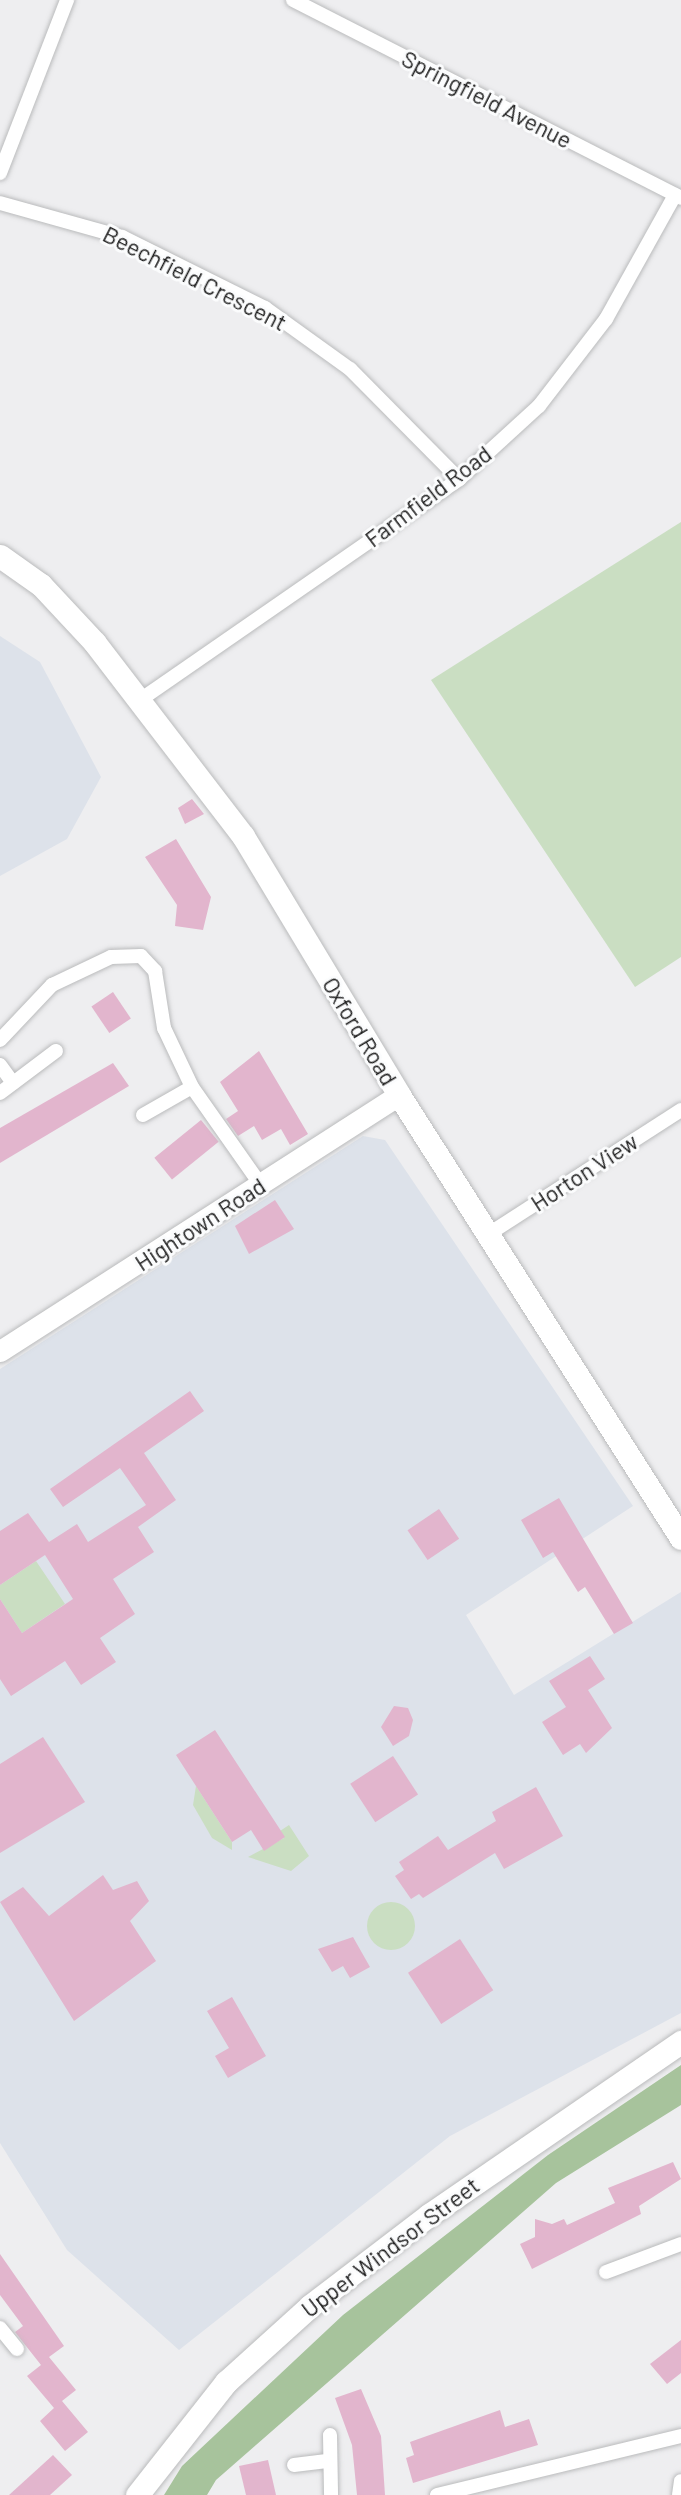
<!DOCTYPE html>
<html>
<head>
<meta charset="utf-8">
<style>
	body { margin:0 }
	#map { position:relative; width:681px; height:2495px; overflow:hidden; background:#eeeef0; font-family:Barlow,sans-serif }
	div>[style] { position:absolute }
	.built>* { inset:0; background:#dde2ea }
	.green>* { inset:0; background:#cadec2 }
	.round { border-radius:50% }
	.forest>* { inset:0; background:#a7c39c }
	.building>* { inset:0; background:#e2b5cd; transform-origin:0 0 }
	.roads { filter:drop-shadow(0 0 2px #babbbc) drop-shadow(0 0 2px #babbbc) }
	.street>* { height:14px; margin:-7px; padding:0 7px; transform-origin:7px; border-radius:7px; background:#fff }
	.secondary>* { height:21px; margin:-10.5px; padding:0 10.5px; transform-origin:10.5px; border-radius:10.5px; background:#fff }
	.primary>* { height:23px; margin:-11.5px; padding:0 11.5px; transform-origin:11.5px; border-radius:11.5px; background:#fff }
	span { translate:-50% -50%; white-space:nowrap; text-align:center; line-height:1.15; -webkit-text-stroke:6px #fbfcfd; paint-order:stroke }
	.street-label { font-size:23px; color:#1d1d1d }
</style>
</head>
<body>
<div id="map">
	<div class="built">
		<i style="clip-path:polygon(0 636px,40px 662px,101px 777px,67px 839px,0 876px)"></i>
		<i style="clip-path:polygon(363px 1136px,385px 1140px,633px 1506px,466px 1615px,514px 1695px,681px 1592px,681px 2013px,450px 2136px,179px 2350px,67px 2250px,0 2143px,0 1369px)"></i>
	</div>
	<div class="green">
		<i style="clip-path:polygon(681px 522px,681px 957px,635px 987px,431px 680px)"></i>
		<i style="clip-path:polygon(36px 1561px,65px 1604px,22px 1633px,0 1599px,0 1585px)"></i>
		<i style="clip-path:polygon(196px 1786px,232px 1842px,232px 1850px,212px 1838px,193px 1805px)"></i>
		<i style="clip-path:polygon(289px 1825px,309px 1856px,291px 1871px,248px 1857px,284px 1838px,280px 1831px)"></i>
		<i class="round" style="left:367px;top:1902px;width:48px;height:48px"></i>
	</div>
	<div class="forest">
		<i style="clip-path:polygon(681px 2065px,681px 2105px,556px 2183px,216px 2480px,207px 2495px,164px 2495px,182px 2466px,343px 2315px,548px 2155px)"></i>
	</div>
	<div class="building">
		<i style="clip-path:polygon(192px 799px,204px 814px,185px 824px,178px 808px)"></i>
		<i style="clip-path:polygon(176px 839px,211px 897px,203px 930px,175px 926px,177px 905px,145px 857px)"></i>
		<i style="left:113px;top:992px;width:32px;height:26px;rotate:56deg"></i>
		<i style="clip-path:polygon(259px 1051px,308px 1134px,290px 1145px,281px 1129px,262px 1140px,254px 1126px,238px 1136px,226px 1119px,238px 1111px,220px 1082px)"></i>
		<i style="clip-path:polygon(113px 1063px,129px 1086px,0 1163px,0 1128px)"></i>
		<i style="left:201px;top:1120px;width:28px;height:60px;rotate:51deg"></i>
		<i style="clip-path:polygon(275px 1200px,294px 1229px,249px 1254px,235px 1226px)"></i>
		<i style="clip-path:polygon(190px 1391px,204px 1411px,144px 1453px,176px 1500px,138px 1527px,154px 1552px,113px 1579px,135px 1614px,100px 1638px,116px 1662px,81px 1685px,65px 1661px,11px 1696px,0 1679px,0 1599px,22px 1633px,73px 1599px,45px 1555px,0 1585px,0 1531px,28px 1513px,49px 1542px,77px 1524px,88px 1542px,146px 1505px,120px 1468px,63px 1507px,50px 1489px)"></i>
		<i style="clip-path:polygon(559px 1498px,633px 1623px,614px 1634px,585px 1587px,578px 1592px,553px 1552px,543px 1558px,521px 1520px)"></i>
		<i style="left:439px;top:1509px;width:36px;height:38px;rotate:56deg"></i>
		<i style="clip-path:polygon(590px 1656px,605px 1679px,588px 1690px,612px 1728px,586px 1753px,580px 1744px,563px 1755px,542px 1722px,566px 1707px,549px 1681px)"></i>
		<i style="clip-path:polygon(394px 1706px,408px 1708px,413px 1720px,409px 1736px,393px 1746px,381px 1727px)"></i>
		<i style="clip-path:polygon(215px 1730px,285px 1837px,264px 1851px,251px 1830px,232px 1842px,176px 1755px)"></i>
		<i style="clip-path:polygon(43px 1737px,85px 1802px,0 1853px,0 1764px)"></i>
		<i style="left:393px;top:1756px;width:46px;height:51px;rotate:57deg"></i>
		<i style="clip-path:polygon(536px 1787px,563px 1836px,504px 1869px,495px 1853px,423px 1898px,419px 1894px,411px 1899px,395px 1876px,404px 1870px,399px 1862px,438px 1836px,448px 1850px,496px 1821px,492px 1812px)"></i>
		<i style="clip-path:polygon(103px 1875px,113px 1890px,137px 1881px,149px 1901px,130px 1921px,156px 1961px,74px 2021px,0 1902px,23px 1887px,49px 1916px)"></i>
		<i style="clip-path:polygon(353px 1937px,370px 1967px,350px 1978px,343px 1966px,332px 1972px,318px 1949px)"></i>
		<i style="left:460px;top:1939px;width:61px;height:62px;rotate:57deg"></i>
		<i style="clip-path:polygon(232px 1997px,266px 2056px,228px 2078px,215px 2056px,229px 2048px,207px 2011px)"></i>
		<i style="clip-path:polygon(673px 2162px,681px 2179px,639px 2206px,641px 2214px,532px 2269px,520px 2244px,535px 2237px,535px 2219px,552px 2224px,564px 2219px,567px 2225px,615px 2203px,608px 2188px)"></i>
		<i style="clip-path:polygon(0 2254px,64px 2346px,49px 2357px,76px 2390px,62px 2401px,88px 2432px,65px 2451px,40px 2421px,54px 2408px,27px 2376px,41px 2365px,15px 2332px,23px 2326px,0 2295px)"></i>
		<i style="clip-path:polygon(681px 2340px,681px 2373px,667px 2384px,650px 2364px)"></i>
		<i style="clip-path:polygon(361px 2389px,381px 2436px,385px 2495px,357px 2495px,352px 2445px,335px 2398px)"></i>
		<i style="clip-path:polygon(500px 2410px,505px 2427px,529px 2419px,538px 2445px,413px 2483px,406px 2458px,414px 2455px,410px 2442px)"></i>
		<i style="clip-path:polygon(53px 2455px,72px 2475px,50px 2495px,9px 2495px)"></i>
		<i style="clip-path:polygon(268px 2460px,276px 2495px,246px 2495px,239px 2466px)"></i>
	</div>
	<div class="roads">
		<div class="street">
			<i style="left:293px;top:0;width:436px;rotate:27deg"></i>
			<i style="left:0;top:173px;width:186px;rotate:-68.8deg"></i>
			<i style="left:0;top:203px;width:127px;rotate:15.6deg"></i>
			<i style="left:122px;top:237px;width:160px;rotate:26.4deg"></i>
			<i style="left:265px;top:308px;width:105px;rotate:35.7deg"></i>
			<i style="left:350px;top:369px;width:155px;rotate:45.3deg"></i>
			<i style="left:140px;top:700px;width:388px;rotate:-34.7deg"></i>
			<i style="left:459px;top:479px;width:108px;rotate:-42.4deg"></i>
			<i style="left:539px;top:406px;width:110px;rotate:-52.4deg"></i>
			<i style="left:606px;top:319px;width:142px;rotate:-60.9deg"></i>
			<i style="left:0;top:1040px;width:76px;rotate:-46.6deg"></i>
			<i style="left:52px;top:985px;width:65px;rotate:-25.4deg"></i>
			<i style="left:111px;top:957px;width:30px;rotate:-2deg"></i>
			<i style="left:141px;top:956px;width:21px;rotate:47deg"></i>
			<i style="left:155px;top:971px;width:58px;rotate:81deg"></i>
			<i style="left:164px;top:1028px;width:65px;rotate:64.6deg"></i>
			<i style="left:192px;top:1087px;width:120px;rotate:54.9deg"></i>
			<i style="left:0;top:1065px;width:22px;rotate:54deg"></i>
			<i style="left:0;top:1093px;width:70px;rotate:-36.9deg"></i>
			<i style="left:143px;top:1115px;width:56px;rotate:-29.7deg"></i>
			<i style="left:487px;top:1235px;width:231px;rotate:-32.8deg"></i>
			<i style="left:606px;top:2272px;width:80px;rotate:-20.5deg"></i>
			<i style="left:0;top:2328px;width:27px;rotate:51deg"></i>
			<i style="left:330px;top:2435px;width:60px;rotate:89deg"></i>
			<i style="left:294px;top:2465px;width:33px;rotate:-7deg"></i>
			<i style="left:437px;top:2495px;width:251px;rotate:-13.6deg"></i>
			<i style="left:679px;top:2495px;width:14px;rotate:-82deg"></i>
		</div>
		<div class="secondary">
			<i style="left:0;top:1351px;width:474px;rotate:-32.7deg"></i>
		</div>
		<div class="primary">
			<i style="left:0;top:556px;width:50px;rotate:35.3deg"></i>
			<i style="left:41px;top:585px;width:79px;rotate:47deg"></i>
			<i style="left:95px;top:643px;width:243px;rotate:52.5deg"></i>
			<i style="left:243px;top:836px;width:302px;rotate:58.9deg"></i>
			<i style="left:399px;top:1095px;width:525px;rotate:57.52deg"></i>
			<i style="left:137px;top:2495px;width:144px;rotate:-51.8deg"></i>
			<i style="left:226px;top:2382px;width:113px;rotate:-42.1deg"></i>
			<i style="left:310px;top:2306px;width:150px;rotate:-37.4deg"></i>
			<i style="left:429px;top:2215px;width:306px;rotate:-34.5deg"></i>
		</div>
	</div>
	<div class="street-label">
		<span style="left:487px;top:99px;rotate:27deg">Springfield Avenue</span>
		<span style="left:195px;top:278px;rotate:27deg">Beechfield Crescent</span>
		<span style="left:428px;top:496px;rotate:-37deg">Farmfield Road</span>
		<span style="left:360px;top:1031px;rotate:59deg">Oxford Road</span>
		<span style="left:584px;top:1172px;rotate:-33deg">Horton View</span>
		<span style="left:200px;top:1224px;rotate:-33deg">Hightown Road</span>
		<span style="left:390px;top:2247px;rotate:-37deg">Upper Windsor Street</span>
	</div>
</div>
</body>
</html>
